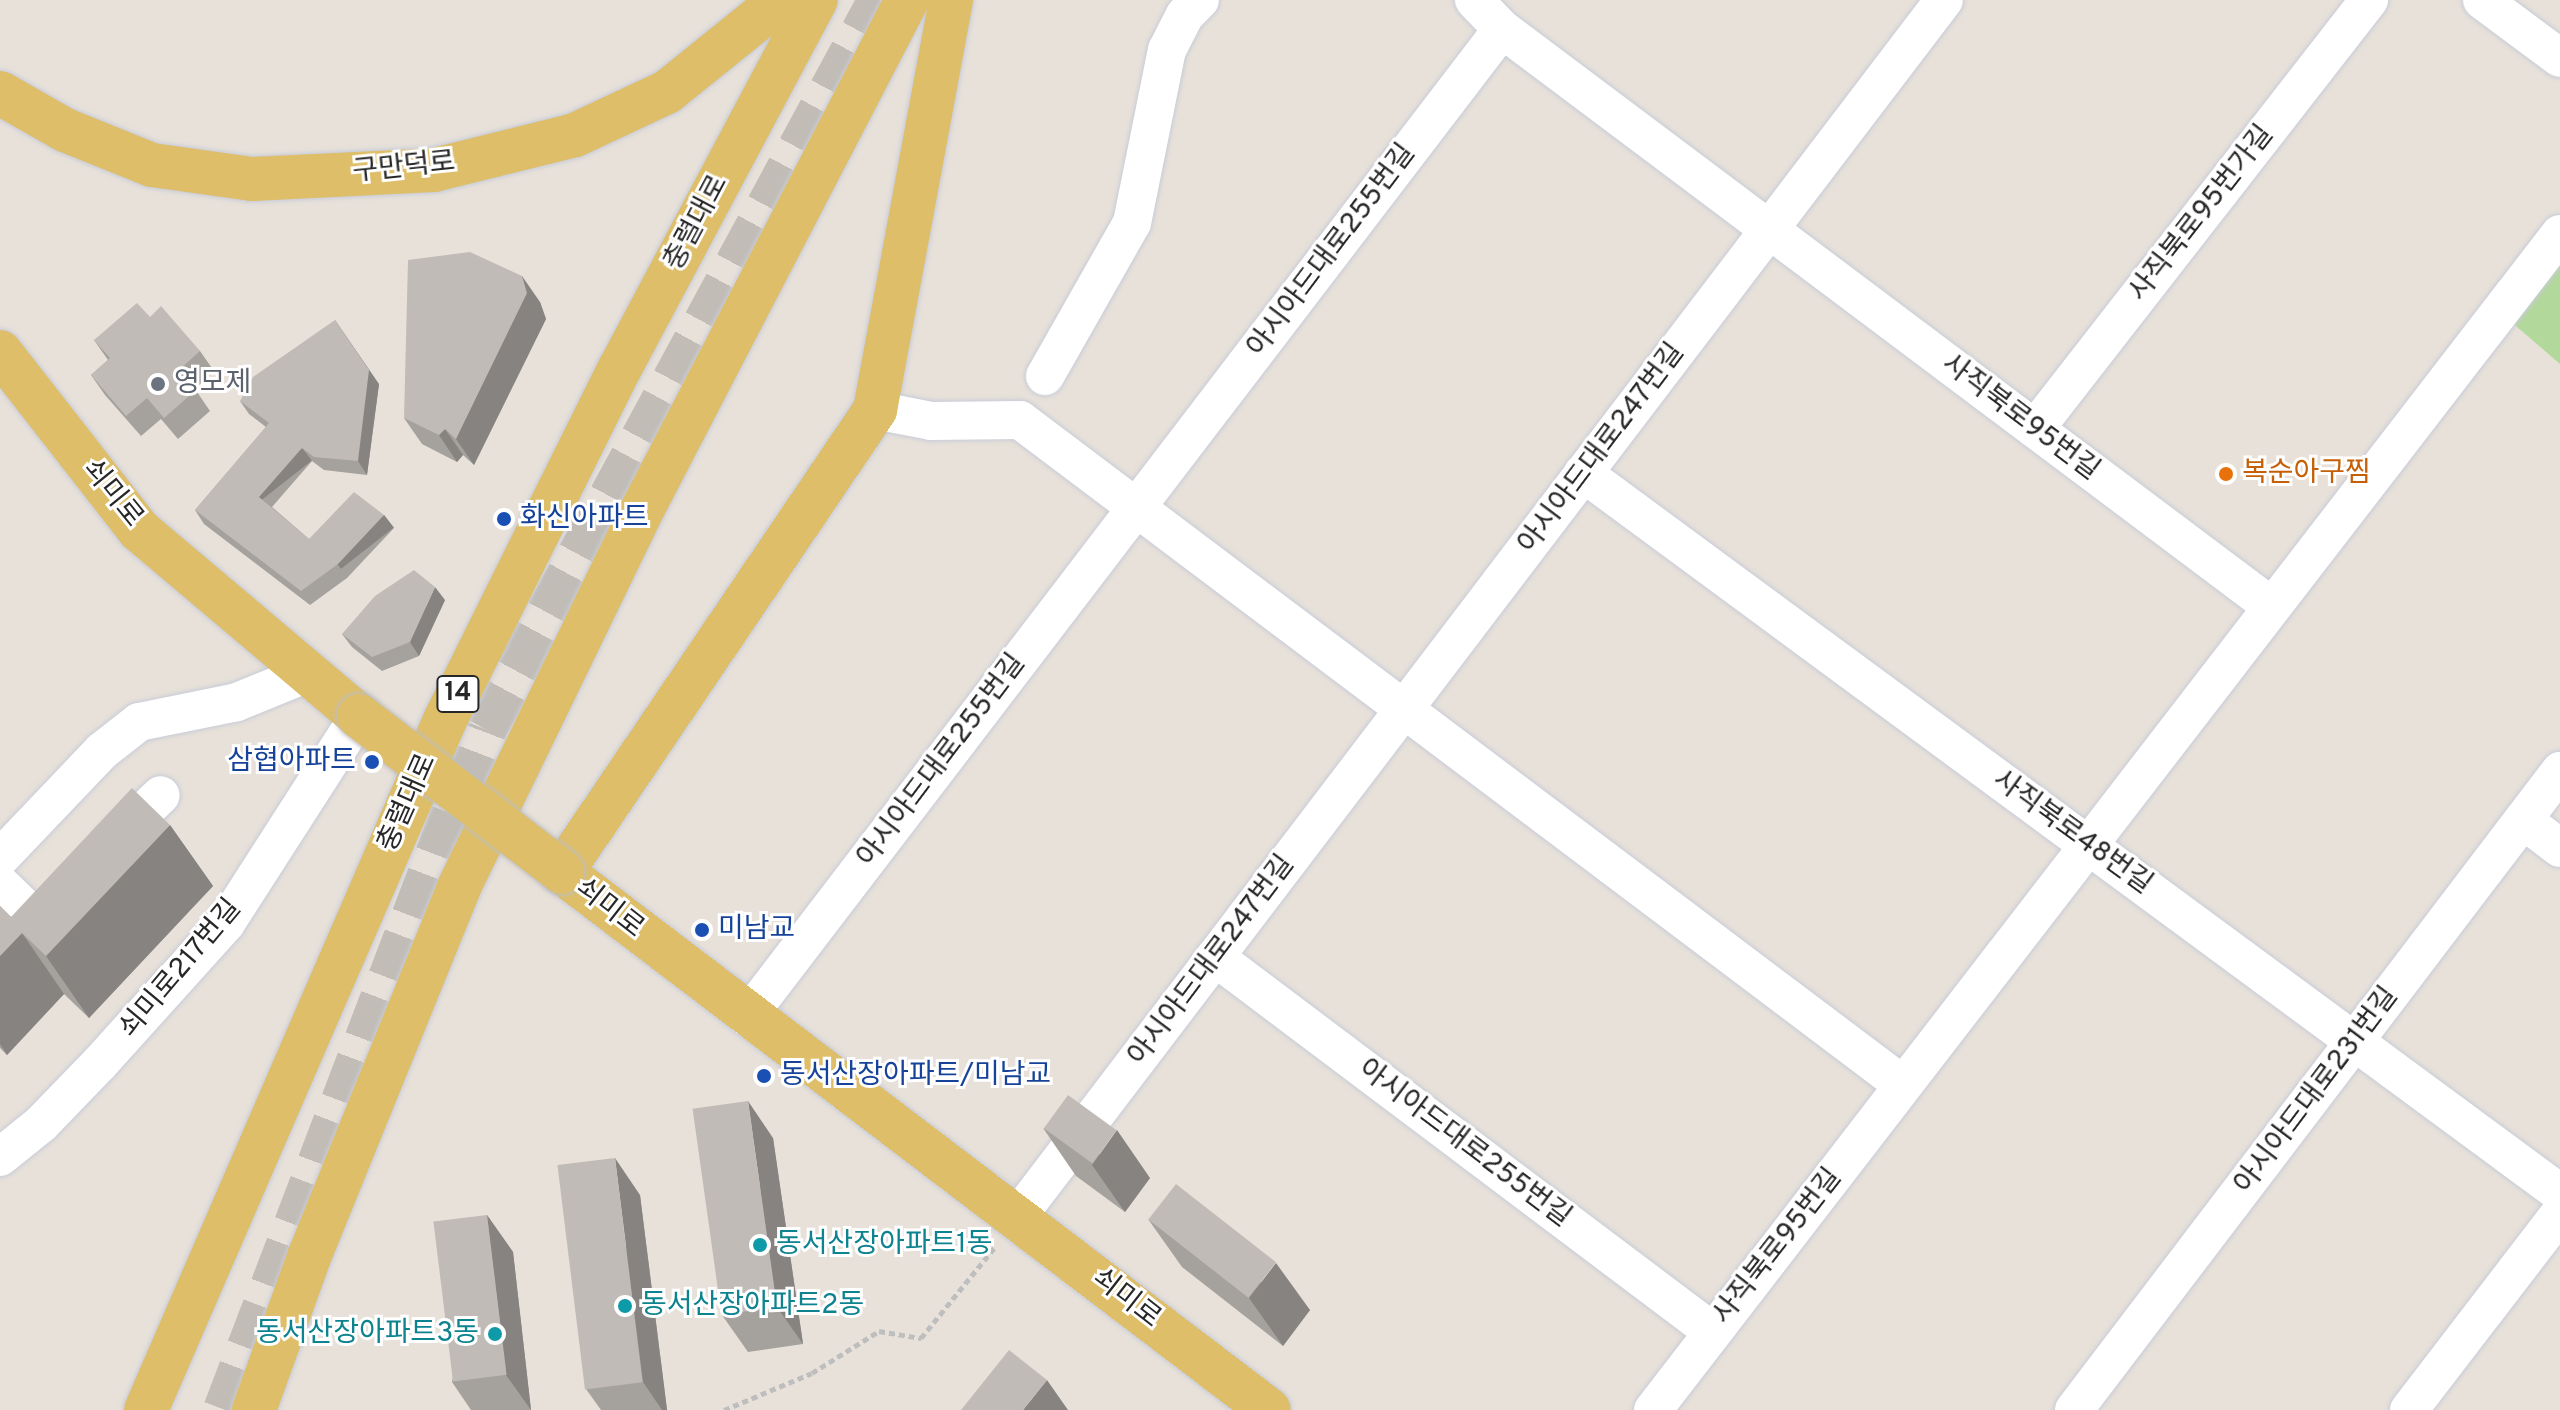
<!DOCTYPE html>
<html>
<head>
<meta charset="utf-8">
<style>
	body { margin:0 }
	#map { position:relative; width:2560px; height:1410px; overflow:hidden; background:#e8e1da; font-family:Overpass,"Noto Sans KR",sans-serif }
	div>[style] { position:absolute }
	.green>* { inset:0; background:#b3d89c }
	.highway-tunnel>* { height:44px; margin-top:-22px; transform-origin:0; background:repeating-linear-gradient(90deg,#c1bcb6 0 44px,transparent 0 66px) }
	.path>* { height:5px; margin-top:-2.5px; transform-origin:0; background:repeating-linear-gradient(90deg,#bebebe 0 6px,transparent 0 10px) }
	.roads { filter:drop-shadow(0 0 2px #c8ccd7) drop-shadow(0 0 2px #c8ccd7) }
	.minor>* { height:38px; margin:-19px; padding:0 19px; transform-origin:19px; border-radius:19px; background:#fff }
	.major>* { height:44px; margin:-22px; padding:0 22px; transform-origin:22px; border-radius:22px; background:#debe68 }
	.bridges { filter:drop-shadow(0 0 2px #bebebe) drop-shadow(0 0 2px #bebebe) }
	.major-bridge>* { height:44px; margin:-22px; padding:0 22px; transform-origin:22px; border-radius:22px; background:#debe68 }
	.wall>* { inset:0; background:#a5a19d }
	.shaded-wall>* { inset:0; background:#868380; transform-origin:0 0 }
	.building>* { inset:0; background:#c0bbb7; transform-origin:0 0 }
	.dots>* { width:22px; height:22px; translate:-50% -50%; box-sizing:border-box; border:4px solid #fff; border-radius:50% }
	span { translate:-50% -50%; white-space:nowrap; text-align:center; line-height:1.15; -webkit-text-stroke:6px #fff; paint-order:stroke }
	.shield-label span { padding:2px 6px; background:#fff; border:2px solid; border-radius:6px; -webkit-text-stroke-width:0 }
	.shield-label { font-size:26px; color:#272727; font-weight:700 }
	.street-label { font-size:28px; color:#272727 }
	.worship-label { font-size:28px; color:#5b616d }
	.left { translate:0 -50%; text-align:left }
	.food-label { font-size:28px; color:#c56008 }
	.transit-label { font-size:28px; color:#164399 }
	.right { translate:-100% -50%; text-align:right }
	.culture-label { font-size:28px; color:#0d838f }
</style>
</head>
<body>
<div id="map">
	<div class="green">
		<i style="clip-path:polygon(2560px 252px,2560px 364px,2509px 320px)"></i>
	</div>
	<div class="highway-tunnel">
		<i style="left:225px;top:1410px;width:729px;rotate:-69.1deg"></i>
		<i style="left:485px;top:729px;width:829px;rotate:-61.55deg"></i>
	</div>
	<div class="path">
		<i style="left:724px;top:1410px;width:95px;rotate:-22.8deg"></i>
		<i style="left:812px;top:1373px;width:79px;rotate:-32.1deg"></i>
		<i style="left:879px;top:1331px;width:43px;rotate:9.5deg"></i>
		<i style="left:921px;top:1338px;width:117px;rotate:-50.9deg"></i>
	</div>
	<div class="roads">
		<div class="minor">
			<i style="left:1474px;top:0;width:40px;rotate:46deg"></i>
			<i style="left:1502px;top:29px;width:961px;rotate:36.88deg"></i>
			<i style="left:2482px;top:0;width:97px;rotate:36.6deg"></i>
			<i style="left:1045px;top:376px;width:176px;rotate:-60.4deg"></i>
			<i style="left:1132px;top:223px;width:177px;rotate:-78.6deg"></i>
			<i style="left:1167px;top:50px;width:39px;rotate:-63deg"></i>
			<i style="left:1185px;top:15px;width:21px;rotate:-45deg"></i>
			<i style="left:875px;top:410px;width:57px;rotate:11.1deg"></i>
			<i style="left:931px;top:421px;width:89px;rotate:-0.6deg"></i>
			<i style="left:1020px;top:420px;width:1105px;rotate:36.98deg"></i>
			<i style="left:2035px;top:429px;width:544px;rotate:-52.1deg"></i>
			<i style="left:1583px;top:473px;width:1214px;rotate:36.39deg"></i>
			<i style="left:2523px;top:820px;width:46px;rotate:37.1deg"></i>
			<i style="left:113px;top:841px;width:66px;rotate:-43.8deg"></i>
			<i style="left:0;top:858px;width:148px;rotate:-46.4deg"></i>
			<i style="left:102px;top:751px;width:47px;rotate:-38.1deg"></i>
			<i style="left:139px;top:722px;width:100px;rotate:-11.5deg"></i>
			<i style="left:237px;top:702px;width:77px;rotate:-22.2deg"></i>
			<i style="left:0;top:884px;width:46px;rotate:44.1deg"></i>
			<i style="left:1215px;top:957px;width:623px;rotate:36.98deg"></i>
			<i style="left:747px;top:1017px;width:1243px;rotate:-52.61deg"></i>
			<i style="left:0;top:1157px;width:53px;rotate:-38.8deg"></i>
			<i style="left:41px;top:1124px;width:85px;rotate:-46deg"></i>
			<i style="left:100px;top:1063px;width:188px;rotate:-48deg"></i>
			<i style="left:226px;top:923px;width:246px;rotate:-57.3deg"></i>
			<i style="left:1018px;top:1216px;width:1528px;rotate:-52.71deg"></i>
			<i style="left:1653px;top:1410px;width:1485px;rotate:-52.36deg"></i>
			<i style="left:2074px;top:1410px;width:803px;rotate:-52.74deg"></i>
			<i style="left:2409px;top:1410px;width:248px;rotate:-52.5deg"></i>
		</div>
		<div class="major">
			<i style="left:951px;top:0;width:417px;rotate:100.5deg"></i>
			<i style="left:875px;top:410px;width:558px;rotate:124.12deg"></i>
			<i style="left:562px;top:872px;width:888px;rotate:37.27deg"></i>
			<i style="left:0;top:93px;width:75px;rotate:29.6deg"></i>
			<i style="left:65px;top:130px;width:94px;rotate:21.9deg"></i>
			<i style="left:152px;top:165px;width:101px;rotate:8deg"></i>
			<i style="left:252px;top:179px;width:182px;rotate:-2.8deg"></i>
			<i style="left:434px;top:170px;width:145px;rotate:-13.9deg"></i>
			<i style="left:575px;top:135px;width:102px;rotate:-25.1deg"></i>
			<i style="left:667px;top:92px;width:146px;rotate:-38.9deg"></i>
			<i style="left:0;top:352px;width:226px;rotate:52deg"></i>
			<i style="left:139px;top:530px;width:288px;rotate:40.2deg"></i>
			<i style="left:146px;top:1410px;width:752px;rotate:-66.57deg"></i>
			<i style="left:445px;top:720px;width:393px;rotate:-63.6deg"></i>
			<i style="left:620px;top:368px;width:417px;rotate:-62deg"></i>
			<i style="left:254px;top:1410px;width:163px;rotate:-70.2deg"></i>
			<i style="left:309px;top:1257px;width:401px;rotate:-67.9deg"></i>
			<i style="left:460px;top:885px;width:415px;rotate:-64.1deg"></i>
			<i style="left:641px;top:512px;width:577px;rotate:-62.55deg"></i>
		</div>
	</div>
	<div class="bridges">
		<div class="major-bridge">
			<i style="left:359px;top:716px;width:256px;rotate:37.5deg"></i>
		</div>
	</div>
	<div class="wall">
		<i style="clip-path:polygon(540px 302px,546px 319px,474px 465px,463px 455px,457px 462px,422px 444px,404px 418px)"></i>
		<i style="clip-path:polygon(150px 317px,200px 351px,214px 371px,195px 389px,210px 411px,178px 439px,161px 419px,141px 436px,105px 395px,91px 375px,108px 360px,94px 340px)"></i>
		<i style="clip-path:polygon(379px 384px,367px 475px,324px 470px,312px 461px,272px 507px,309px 539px,384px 515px,394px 528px,347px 578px,310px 605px,204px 524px,195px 510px,266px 427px,249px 414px,240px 401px)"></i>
		<i style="clip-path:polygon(445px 600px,419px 656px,382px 671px,352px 647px,342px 634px)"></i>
		<i style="clip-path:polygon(170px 825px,213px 886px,89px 1018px,64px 994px,7px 1055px,0 1048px,0 906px,11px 917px)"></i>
		<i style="clip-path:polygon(1043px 1128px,1150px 1178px,1125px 1212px,1076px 1176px)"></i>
		<i style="clip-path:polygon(773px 1138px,803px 1344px,748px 1352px,722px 1315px)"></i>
		<i style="clip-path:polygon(640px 1195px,667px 1410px,601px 1410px,586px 1389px)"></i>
		<i style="clip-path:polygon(487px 1215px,513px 1252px,531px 1410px,471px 1410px,452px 1382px)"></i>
		<i style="clip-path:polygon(1148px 1219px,1310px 1310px,1283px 1346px,1182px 1267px)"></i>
	</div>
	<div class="shaded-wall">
		<i style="clip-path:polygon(522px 276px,540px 302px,546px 319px,474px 465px,456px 439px)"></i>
		<i style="clip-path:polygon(335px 320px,379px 384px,367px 475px,358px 461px)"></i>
		<i style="clip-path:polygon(445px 429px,463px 455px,457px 462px,439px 435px)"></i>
		<i style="left:302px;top:448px;width:16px;height:65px;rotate:52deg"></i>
		<i style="left:384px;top:515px;width:16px;height:67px;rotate:52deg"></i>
		<i style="clip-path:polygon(435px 587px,445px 600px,419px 656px,410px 642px)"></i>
		<i style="clip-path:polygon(170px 825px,213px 886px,89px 1018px,46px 956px)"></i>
		<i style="clip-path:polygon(22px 933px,64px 994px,7px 1055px,0 1044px,0 956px)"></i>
		<i style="clip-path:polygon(748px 1101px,773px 1138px,803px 1344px,777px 1307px)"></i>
		<i style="clip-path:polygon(1117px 1130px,1150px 1178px,1125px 1212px,1092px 1165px)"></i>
		<i style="clip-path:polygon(615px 1158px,640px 1195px,667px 1410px,662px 1410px,643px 1382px)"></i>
		<i style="clip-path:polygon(487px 1215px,513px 1252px,531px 1410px,506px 1375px)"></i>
		<i style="clip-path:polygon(1276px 1263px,1310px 1310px,1283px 1346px,1249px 1298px)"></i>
		<i style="clip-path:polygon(1047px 1380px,1068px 1410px,1023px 1410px)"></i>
	</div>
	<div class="building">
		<i style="clip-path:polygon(470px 252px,522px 276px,527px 293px,456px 439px,445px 429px,439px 435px,404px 418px,408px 260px)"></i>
		<i style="clip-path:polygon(137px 303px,150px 317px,161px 306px,200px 351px,179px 370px,196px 390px,164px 418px,147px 398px,126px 416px,91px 375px,110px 358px,94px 340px)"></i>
		<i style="clip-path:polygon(335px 320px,369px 370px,358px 461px,314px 457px,302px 448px,259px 497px,309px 539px,354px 492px,384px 515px,338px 564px,301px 591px,195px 510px,269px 423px,240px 401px,253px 377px)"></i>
		<i style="clip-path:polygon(414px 570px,435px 587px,410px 642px,372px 657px,342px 634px,375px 596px)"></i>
		<i style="clip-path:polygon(132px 788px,170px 825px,46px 956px,22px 933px,0 956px,0 906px,11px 917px)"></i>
		<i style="left:1068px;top:1095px;width:60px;height:41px;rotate:36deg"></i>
		<i style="left:748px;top:1101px;width:208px;height:56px;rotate:82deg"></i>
		<i style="left:615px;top:1158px;width:226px;height:58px;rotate:83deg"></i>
		<i style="left:1176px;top:1184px;width:127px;height:45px;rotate:38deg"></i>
		<i style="left:487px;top:1215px;width:161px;height:54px;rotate:83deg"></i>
		<i style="clip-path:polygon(1009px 1350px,1047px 1380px,1023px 1410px,961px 1410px)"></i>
	</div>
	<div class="dots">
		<i style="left:158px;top:384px;background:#6b7280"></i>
		<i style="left:2226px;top:474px;background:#e8710a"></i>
		<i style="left:504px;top:519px;background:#1a4fb4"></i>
		<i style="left:372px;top:762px;background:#1a4fb4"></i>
		<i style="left:702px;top:930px;background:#1a4fb4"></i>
		<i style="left:764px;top:1076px;background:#1a4fb4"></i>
		<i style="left:760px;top:1245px;background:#0f9aa8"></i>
		<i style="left:625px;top:1306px;background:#0f9aa8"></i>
		<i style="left:495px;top:1334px;background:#0f9aa8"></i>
	</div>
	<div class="shield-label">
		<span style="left:458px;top:694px">14</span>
	</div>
	<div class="street-label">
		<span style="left:404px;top:168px;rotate:-6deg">구만덕로</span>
		<span style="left:2202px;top:214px;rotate:-52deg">사직북로95번가길</span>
		<span style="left:697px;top:223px;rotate:-62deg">충렬대로</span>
		<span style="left:1332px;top:251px;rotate:-53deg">아시아드대로255번길</span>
		<span style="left:2020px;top:418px;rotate:37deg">사직북로95번길</span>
		<span style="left:1602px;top:449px;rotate:-53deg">아시아드대로247번길</span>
		<span style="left:112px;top:494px;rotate:51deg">쇠미로</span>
		<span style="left:942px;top:761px;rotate:-53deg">아시아드대로255번길</span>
		<span style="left:408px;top:803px;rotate:-66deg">충렬대로</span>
		<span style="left:2072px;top:833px;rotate:36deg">사직북로48번길</span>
		<span style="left:609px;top:909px;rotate:38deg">쇠미로</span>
		<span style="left:1212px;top:961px;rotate:-53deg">아시아드대로247번길</span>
		<span style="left:181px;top:969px;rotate:-50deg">쇠미로217번길</span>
		<span style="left:2317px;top:1091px;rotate:-53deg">아시아드대로231번길</span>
		<span style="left:1464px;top:1144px;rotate:37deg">아시아드대로255번길</span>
		<span style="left:1778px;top:1247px;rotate:-52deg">사직북로95번길</span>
		<span style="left:1126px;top:1299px;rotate:38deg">쇠미로</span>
	</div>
	<div class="worship-label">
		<span class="left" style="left:174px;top:384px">영모제</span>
	</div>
	<div class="food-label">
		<span class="left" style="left:2242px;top:474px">복순아구찜</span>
	</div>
	<div class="transit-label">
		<span class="left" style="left:520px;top:519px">화신아파트</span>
		<span class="right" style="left:356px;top:762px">삼협아파트</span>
		<span class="left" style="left:718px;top:930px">미남교</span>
		<span class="left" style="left:780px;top:1076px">동서산장아파트/미남교</span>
	</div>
	<div class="culture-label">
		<span class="left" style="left:776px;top:1245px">동서산장아파트1동</span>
		<span class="left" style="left:641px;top:1306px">동서산장아파트2동</span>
		<span class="right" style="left:479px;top:1334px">동서산장아파트3동</span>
	</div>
</div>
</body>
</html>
